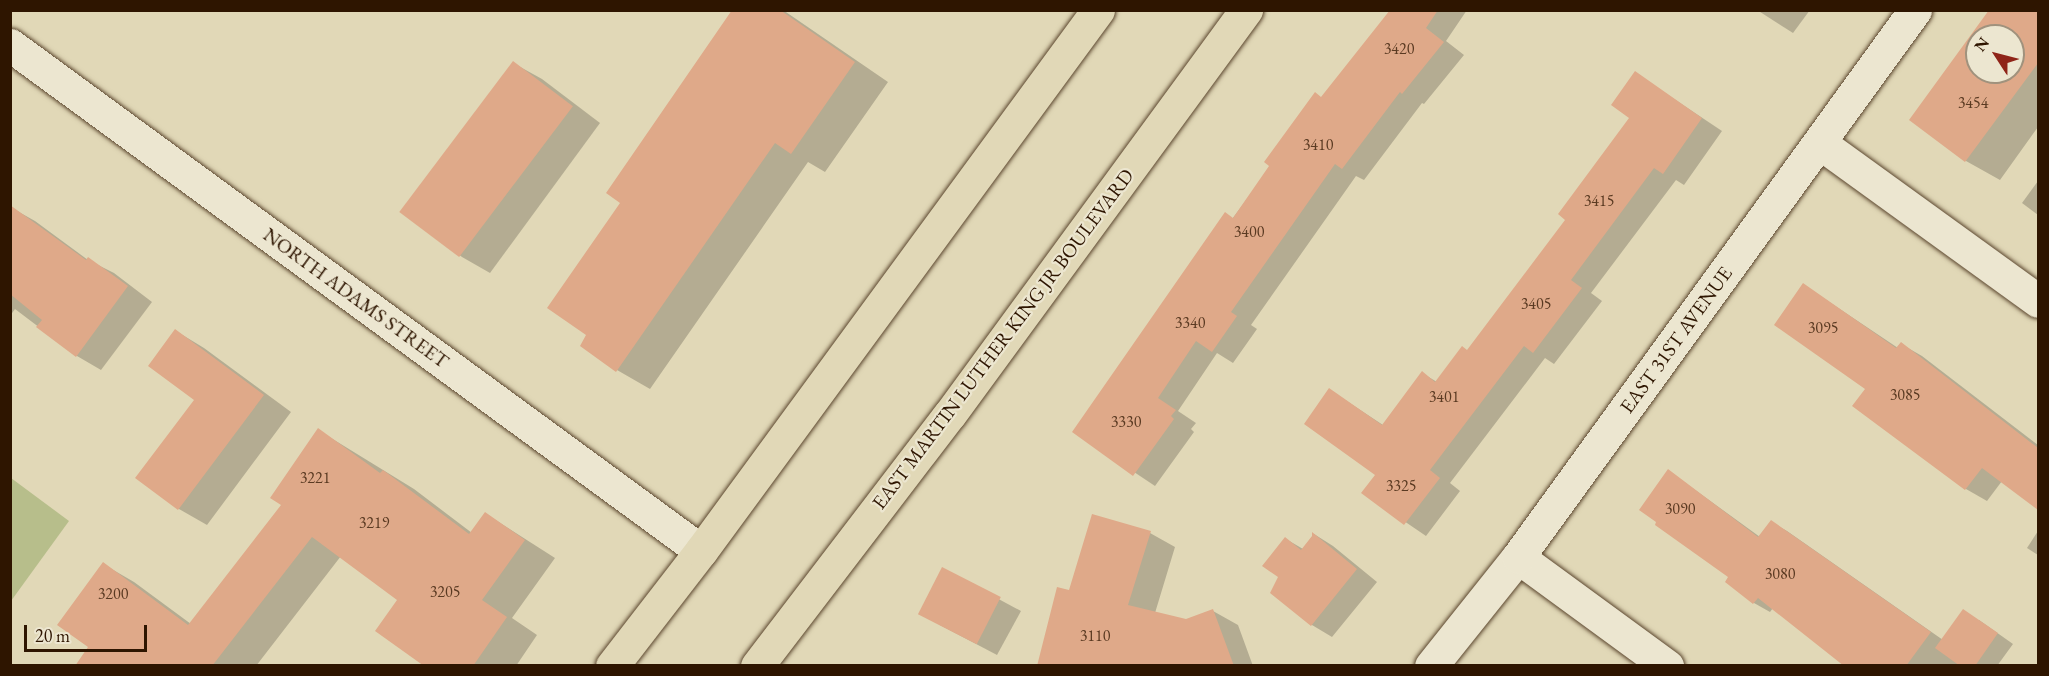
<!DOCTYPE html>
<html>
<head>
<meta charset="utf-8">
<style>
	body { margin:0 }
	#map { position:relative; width:2049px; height:676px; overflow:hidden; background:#e1d8b7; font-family:"EB Garamond",serif }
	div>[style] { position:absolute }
	.green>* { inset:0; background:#b7be8b }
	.shadow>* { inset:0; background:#0003 }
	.building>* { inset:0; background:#dfa989; transform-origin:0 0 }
	.roads { filter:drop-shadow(0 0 2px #5b462e) drop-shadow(0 0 2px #5b462e) }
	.minor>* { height:33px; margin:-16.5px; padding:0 16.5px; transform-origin:16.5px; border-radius:16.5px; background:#ece6d0 }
	.major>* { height:33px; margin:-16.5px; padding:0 16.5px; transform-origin:16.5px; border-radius:16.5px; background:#e1d8b7 }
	span { translate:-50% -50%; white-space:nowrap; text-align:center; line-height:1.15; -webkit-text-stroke:4.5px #ece6d0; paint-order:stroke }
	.number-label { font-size:16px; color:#5a3a22 }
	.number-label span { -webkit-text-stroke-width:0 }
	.street-label { font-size:20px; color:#2e1500 }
	.frame { position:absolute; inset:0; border:12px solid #2e1500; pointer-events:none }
	.north { position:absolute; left:1965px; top:24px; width:60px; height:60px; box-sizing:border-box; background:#ece6d0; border:2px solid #a0927d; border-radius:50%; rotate:306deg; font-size:16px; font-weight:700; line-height:24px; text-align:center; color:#2e1500 }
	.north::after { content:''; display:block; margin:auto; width:21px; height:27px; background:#8f2418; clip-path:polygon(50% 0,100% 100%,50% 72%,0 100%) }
	.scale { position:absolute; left:24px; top:625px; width:123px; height:27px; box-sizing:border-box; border:3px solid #2e1500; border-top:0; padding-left:8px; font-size:18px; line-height:21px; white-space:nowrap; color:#2e1500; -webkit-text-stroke:4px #ece6d0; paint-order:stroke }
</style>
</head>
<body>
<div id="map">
	<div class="green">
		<i style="clip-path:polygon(11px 478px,69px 521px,11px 601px)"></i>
	</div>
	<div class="shadow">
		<i style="clip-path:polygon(734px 10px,783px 10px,888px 82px,825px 172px,808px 162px,650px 389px,617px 370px,589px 335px,622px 203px)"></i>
		<i style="clip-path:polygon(1391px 10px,1467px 10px,1446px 41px,1464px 55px,1424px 104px,1422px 103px,1364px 180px,1356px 176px,1251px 325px,1257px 329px,1233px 363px,1217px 353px,1178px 411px,1196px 423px,1191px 429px,1194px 432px,1155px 486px,1074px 432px,1322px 98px)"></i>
		<i style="clip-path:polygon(1757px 10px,1810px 10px,1793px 33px)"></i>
		<i style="clip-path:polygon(evenodd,1991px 10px,2038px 10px,2038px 127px,2000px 180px,1966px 161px,1911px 120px,1991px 10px,1977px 36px,2013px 36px,2013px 72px,1977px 72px,1977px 36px)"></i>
		<i style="clip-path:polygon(513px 63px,542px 79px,600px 123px,490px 273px,462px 257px,402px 212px)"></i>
		<i style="clip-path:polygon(1635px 73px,1722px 131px,1684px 185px,1676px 180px,1591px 293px,1602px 301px,1554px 364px,1545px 358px,1450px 483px,1460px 491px,1426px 536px,1363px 493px,1377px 475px,1330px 390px,1383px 425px,1422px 373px,1437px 382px,1468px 351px,1567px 219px,1631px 118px)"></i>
		<i style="clip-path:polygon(2038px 181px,2038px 215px,2022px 203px)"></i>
		<i style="clip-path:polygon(10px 207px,35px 221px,88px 260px,114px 273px,152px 302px,101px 370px,77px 356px,15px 309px,10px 316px)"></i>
		<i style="clip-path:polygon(1804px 285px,1898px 348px,1901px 344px,1922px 356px,2038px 445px,2038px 508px,2002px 481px,1987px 501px,1966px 489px,1867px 389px)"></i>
		<i style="clip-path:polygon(176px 331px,204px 348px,291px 412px,207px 525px,179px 509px,137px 478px,196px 400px)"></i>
		<i style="clip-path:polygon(318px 430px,414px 489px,472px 533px,486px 514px,555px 558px,512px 618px,537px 635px,516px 666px,427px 666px,399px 600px,341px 556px,256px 666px,77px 666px,91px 647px,103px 564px,134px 582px,191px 624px,283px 505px)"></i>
		<i style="clip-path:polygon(1669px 471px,1760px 537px,1771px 522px,1787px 531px,1943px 640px,1979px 620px,2013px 644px,1997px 666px,1846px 666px,1773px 608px,1770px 612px,1754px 603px,1727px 581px,1731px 576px)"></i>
		<i style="clip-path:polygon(2038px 531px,2038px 555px,2027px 548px)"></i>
		<i style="clip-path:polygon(1150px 533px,1175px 547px,1155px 613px,1186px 621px,1213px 611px,1238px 625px,1253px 666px,1172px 666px,1070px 592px)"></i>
		<i style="clip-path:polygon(1314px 534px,1333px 546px,1377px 582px,1332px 637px,1312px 625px,1280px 577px,1286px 539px,1303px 549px)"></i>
		<i style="clip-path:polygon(943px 569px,1021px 611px,997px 655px,940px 625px)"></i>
	</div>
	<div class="building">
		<i style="clip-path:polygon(732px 10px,780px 10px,855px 62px,791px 154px,775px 143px,616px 372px,580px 346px,586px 335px,547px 308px,620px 203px,606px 193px)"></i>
		<i style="clip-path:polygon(1390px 10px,1438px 10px,1426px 28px,1444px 42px,1402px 94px,1400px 92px,1342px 169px,1335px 164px,1231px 312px,1237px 316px,1212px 352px,1196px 341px,1158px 398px,1176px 410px,1171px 416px,1174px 419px,1133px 476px,1072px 432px,1225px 212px,1233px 218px,1269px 166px,1264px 162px,1315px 92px,1321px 97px)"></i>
		<i style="clip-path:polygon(evenodd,1989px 10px,2038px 10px,2038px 63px,1965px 162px,1909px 120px,1989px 10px,1977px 36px,2013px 36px,2013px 72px,1977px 72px,1977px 36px)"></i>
		<i style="left:513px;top:61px;width:75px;height:189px;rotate:37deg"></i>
		<i style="clip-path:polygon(1635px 71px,1702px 118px,1663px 174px,1654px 168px,1571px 280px,1582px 288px,1533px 353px,1524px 346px,1430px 470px,1440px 478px,1404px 525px,1361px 493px,1375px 475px,1304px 424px,1329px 388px,1382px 425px,1422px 371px,1435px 382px,1462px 346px,1467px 350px,1565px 220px,1558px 214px,1629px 118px,1611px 105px)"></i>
		<i style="clip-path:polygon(10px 205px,86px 260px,88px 257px,128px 286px,76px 357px,36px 327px,42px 320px,10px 294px)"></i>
		<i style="clip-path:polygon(1803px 283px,1896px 348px,1901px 342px,2038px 448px,2038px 510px,1982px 468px,1965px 490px,1852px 406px,1865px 389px,1774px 325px)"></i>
		<i style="clip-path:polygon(175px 329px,264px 395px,178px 510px,135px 478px,194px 400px,148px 366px)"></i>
		<i style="clip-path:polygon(318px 428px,380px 473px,383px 470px,469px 534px,485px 512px,525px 540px,482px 600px,507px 617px,473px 666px,424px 666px,375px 631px,397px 600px,312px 537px,212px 666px,75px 666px,88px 647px,57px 625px,103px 562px,188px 625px,281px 505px,270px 498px)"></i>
		<i style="clip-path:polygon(1668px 469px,1758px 537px,1771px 520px,1931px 632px,1906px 666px,1844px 666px,1758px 598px,1753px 604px,1725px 582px,1728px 577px,1655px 525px,1656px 522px,1639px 510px)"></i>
		<i style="clip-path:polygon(1092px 514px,1151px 531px,1128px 605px,1186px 619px,1213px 609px,1234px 666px,1037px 666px,1057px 587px,1069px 590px)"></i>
		<i style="clip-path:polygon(1312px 532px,1357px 569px,1311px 626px,1270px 593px,1278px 577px,1262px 566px,1285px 537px,1301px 550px,1312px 536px)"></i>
		<i style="left:942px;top:567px;width:66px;height:53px;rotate:27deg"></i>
		<i style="clip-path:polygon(1963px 609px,1998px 633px,1975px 666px,1960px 666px,1935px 648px)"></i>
	</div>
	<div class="roads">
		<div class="minor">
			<i style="left:10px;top:45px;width:856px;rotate:36.21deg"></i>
			<i style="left:1820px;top:143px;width:269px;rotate:35.9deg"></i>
			<i style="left:1518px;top:557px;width:185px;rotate:36.2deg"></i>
			<i style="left:1431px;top:666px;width:139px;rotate:-51.4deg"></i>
			<i style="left:1518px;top:557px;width:676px;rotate:-54.03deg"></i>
		</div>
		<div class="major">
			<i style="left:612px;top:666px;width:145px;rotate:-52.3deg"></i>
			<i style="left:701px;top:551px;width:671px;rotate:-53.73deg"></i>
			<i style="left:757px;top:666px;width:317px;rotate:-52.6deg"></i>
			<i style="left:950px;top:414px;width:501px;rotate:-53.77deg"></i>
		</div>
	</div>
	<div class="number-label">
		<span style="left:1399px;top:49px">3420</span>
		<span style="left:1973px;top:103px">3454</span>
		<span style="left:1318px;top:145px">3410</span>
		<span style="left:1599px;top:201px">3415</span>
		<span style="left:1249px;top:232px">3400</span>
		<span style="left:1536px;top:304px">3405</span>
		<span style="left:1190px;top:323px">3340</span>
		<span style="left:1823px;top:328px">3095</span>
		<span style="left:1905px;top:395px">3085</span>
		<span style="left:1444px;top:397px">3401</span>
		<span style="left:1126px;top:422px">3330</span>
		<span style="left:315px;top:478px">3221</span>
		<span style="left:1401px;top:486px">3325</span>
		<span style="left:1680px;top:509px">3090</span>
		<span style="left:374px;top:523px">3219</span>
		<span style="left:1780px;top:574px">3080</span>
		<span style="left:445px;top:592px">3205</span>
		<span style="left:113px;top:594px">3200</span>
		<span style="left:1095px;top:636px">3110</span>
	</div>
	<div class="street-label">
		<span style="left:356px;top:298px;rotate:36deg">NORTH ADAMS STREET</span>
		<span style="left:1003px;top:339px;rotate:-53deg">EAST MARTIN LUTHER KING JR BOULEVARD</span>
		<span style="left:1676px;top:340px;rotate:-54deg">EAST 31ST AVENUE</span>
	</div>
	<div class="frame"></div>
	<div class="north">N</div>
	<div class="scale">20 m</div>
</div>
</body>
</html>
